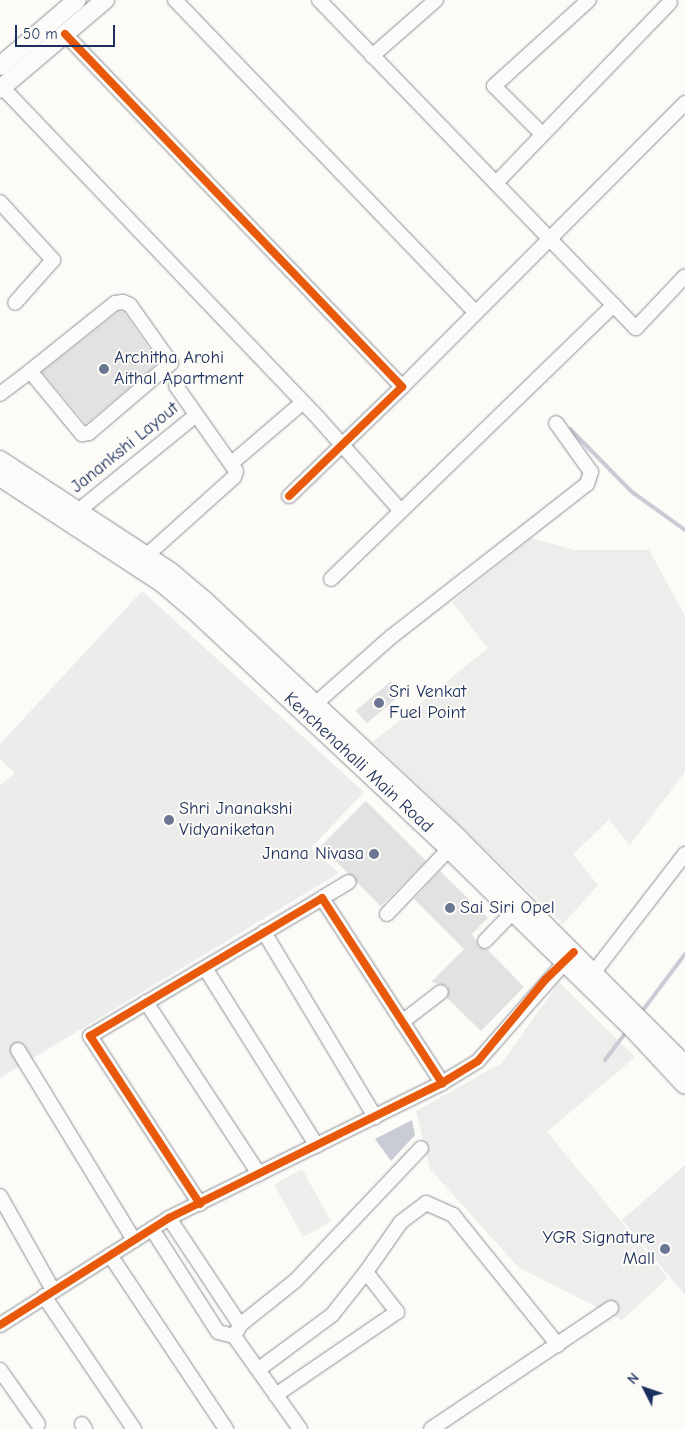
<!DOCTYPE html>
<html>
<head>
<meta charset="utf-8">
<style>
	body { margin:0 }
	#map { position:relative; width:685px; height:1429px; overflow:hidden; background:#fcfbf8; font-family:"Comic Neue",sans-serif }
	div>[style] { position:absolute }
	.built>* { inset:0; background:#ebeceb }
	.green>* { inset:0; background:#ededec; transform-origin:0 0 }
	.water>* { inset:0; background:#c9ccd4 }
	.stream>* { height:4px; margin:-2px; padding:0 2px; transform-origin:2px; border-radius:2px; background:#c9ccd4 }
	.building>* { inset:0; background:#e2e2e2; transform-origin:0 0 }
	.roads { filter:drop-shadow(0 0 1px #8c9097) drop-shadow(0 0 1px #8c9097) }
	.minor>* { height:14px; margin:-7px; padding:0 7px; transform-origin:7px; border-radius:7px; background:#fbfbf9 }
	.major>* { height:18px; margin:-9px; padding:0 9px; transform-origin:9px; border-radius:9px; background:#fbfbf9 }
	.cycleway>* { height:8px; margin:-4px; padding:0 4px; transform-origin:4px; border-radius:4px; background:#e8590c }
	.dots>* { width:14px; height:14px; translate:-50% -50%; box-sizing:border-box; border:2px solid #fdfcf7; border-radius:50% }
	span { translate:-50% -50%; white-space:nowrap; text-align:center; line-height:1.15; -webkit-text-stroke:4px #fdfcf7; paint-order:stroke }
	.poi-label { font-size:18px; color:#1b2f5e }
	.left { translate:0 -50%; text-align:left }
	.right { translate:-100% -50%; text-align:right }
	.street-label { font-size:18px; color:#1b2f5e }
	.north { position:absolute; left:620px; top:1364px; width:50px; height:50px; -webkit-text-stroke:4px #fdfcf7; paint-order:stroke; rotate:311deg; font-size:14px; font-weight:700; line-height:20px; text-align:center; color:#1b2f5e }
	.north::after { content:''; display:block; margin:auto; width:18px; height:22px; background:#1b2f5e; clip-path:polygon(50% 0,100% 100%,50% 72%,0 100%) }
	.scale { position:absolute; left:15px; top:25px; width:100px; height:22px; box-sizing:border-box; border:2px solid #1b2f5e; border-top:0; padding-left:6px; font-size:15px; line-height:18px; white-space:nowrap; color:#1b2f5e; -webkit-text-stroke:4px #fdfcf7; paint-order:stroke }
</style>
</head>
<body>
<div id="map">
	<div class="built">
		<i style="clip-path:polygon(142px 591px,364px 792px,311px 848px,339px 873px,0 1078px,0 785px,15px 773px,0 759px,0 744px)"></i>
		<i style="clip-path:polygon(685px 1165px,685px 1295px,622px 1220px)"></i>
	</div>
	<div class="green">
		<i style="clip-path:polygon(531px 538px,574px 550px,649px 550px,685px 616px,685px 772px,630px 845px,609px 820px,573px 854px,598px 885px,563px 924px,373px 742px,488px 648px,452px 602px)"></i>
		<i style="clip-path:polygon(559px 982px,635px 1057px,547px 1132px,668px 1278px,622px 1320px,518px 1267px,430px 1169px,416px 1111px,502px 1063px)"></i>
		<i style="left:302px;top:1169px;width:60px;height:32px;rotate:61deg"></i>
	</div>
	<div class="water">
		<i style="clip-path:polygon(412px 1120px,415px 1135px,391px 1161px,375px 1139px)"></i>
	</div>
	<div class="stream">
		<i style="left:570px;top:429px;width:88px;rotate:45.5deg"></i>
		<i style="left:632px;top:492px;width:65px;rotate:35.6deg"></i>
		<i style="left:640px;top:1014px;width:75px;rotate:-53.1deg"></i>
		<i style="left:605px;top:1060px;width:39px;rotate:-53deg"></i>
	</div>
	<div class="building">
		<i style="clip-path:polygon(119px 311px,124px 312px,159px 362px,86px 424px,42px 372px)"></i>
		<i style="left:391px;top:681px;width:17px;height:46px;rotate:50deg"></i>
		<i style="left:366px;top:801px;width:85px;height:64px;rotate:45deg"></i>
		<i style="clip-path:polygon(440px 871px,488px 918px,472px 934px,479px 947px,487px 949px,524px 987px,481px 1031px,447px 998px,448px 986px,431px 982px,464px 949px,414px 899px)"></i>
	</div>
	<div class="roads">
		<div class="minor">
			<i style="left:175px;top:0;width:431px;rotate:46.1deg"></i>
			<i style="left:319px;top:0;width:456px;rotate:46deg"></i>
			<i style="left:636px;top:328px;width:71px;rotate:-46.7deg"></i>
			<i style="left:65px;top:34px;width:488px;rotate:46.3deg"></i>
			<i style="left:402px;top:387px;width:157px;rotate:136deg"></i>
			<i style="left:372px;top:56px;width:85px;rotate:-41.2deg"></i>
			<i style="left:2px;top:87px;width:459px;rotate:46.3deg"></i>
			<i style="left:319px;top:419px;width:123px;rotate:48.3deg"></i>
			<i style="left:542px;top:134px;width:68px;rotate:-135deg"></i>
			<i style="left:494px;top:86px;width:128px;rotate:-42.2deg"></i>
			<i style="left:498px;top:181px;width:248px;rotate:-46.1deg"></i>
			<i style="left:0;top:202px;width:79px;rotate:47.6deg"></i>
			<i style="left:53px;top:260px;width:57px;rotate:131.5deg"></i>
			<i style="left:402px;top:387px;width:401px;rotate:-45.1deg"></i>
			<i style="left:0;top:394px;width:38px;rotate:-37deg"></i>
			<i style="left:30px;top:371px;width:82px;rotate:50.5deg"></i>
			<i style="left:82px;top:434px;width:7px;rotate:-8deg"></i>
			<i style="left:89px;top:433px;width:108px;rotate:-40.5deg"></i>
			<i style="left:171px;top:363px;width:71px;rotate:-125.3deg"></i>
			<i style="left:130px;top:305px;width:8px;rotate:-157deg"></i>
			<i style="left:123px;top:302px;width:8px;rotate:173deg"></i>
			<i style="left:115px;top:303px;width:109px;rotate:141.3deg"></i>
			<i style="left:233px;top:462px;width:91px;rotate:-40.5deg"></i>
			<i style="left:78px;top:511px;width:152px;rotate:-39.1deg"></i>
			<i style="left:146px;top:556px;width:118px;rotate:-41.9deg"></i>
			<i style="left:234px;top:477px;width:6px;rotate:-72deg"></i>
			<i style="left:236px;top:471px;width:104px;rotate:-125.2deg"></i>
			<i style="left:331px;top:579px;width:394px;rotate:-44.1deg"></i>
			<i style="left:315px;top:704px;width:101px;rotate:-41.4deg"></i>
			<i style="left:391px;top:637px;width:249px;rotate:-38deg"></i>
			<i style="left:587px;top:484px;width:13px;rotate:-72deg"></i>
			<i style="left:591px;top:472px;width:60px;rotate:-125.5deg"></i>
			<i style="left:322px;top:898px;width:31px;rotate:-31deg"></i>
			<i style="left:387px;top:914px;width:90px;rotate:-46.4deg"></i>
			<i style="left:264px;top:932px;width:216px;rotate:59deg"></i>
			<i style="left:485px;top:941px;width:40px;rotate:-46deg"></i>
			<i style="left:205px;top:968px;width:210px;rotate:57.8deg"></i>
			<i style="left:594px;top:972px;width:149px;rotate:-52.4deg"></i>
			<i style="left:146px;top:1002px;width:206px;rotate:56.7deg"></i>
			<i style="left:402px;top:1022px;width:49px;rotate:-37.6deg"></i>
			<i style="left:18px;top:1050px;width:223px;rotate:58.6deg"></i>
			<i style="left:0;top:1196px;width:108px;rotate:60.6deg"></i>
			<i style="left:200px;top:1204px;width:201px;rotate:-123.2deg"></i>
			<i style="left:90px;top:1036px;width:270px;rotate:-30.7deg"></i>
			<i style="left:322px;top:898px;width:221px;rotate:57deg"></i>
			<i style="left:169px;top:1218px;width:128px;rotate:56.4deg"></i>
			<i style="left:240px;top:1325px;width:9px;rotate:117deg"></i>
			<i style="left:152px;top:1229px;width:122px;rotate:57.3deg"></i>
			<i style="left:218px;top:1332px;width:16px;rotate:14deg"></i>
			<i style="left:234px;top:1336px;width:114px;rotate:54.6deg"></i>
			<i style="left:110px;top:1255px;width:209px;rotate:56.3deg"></i>
			<i style="left:366px;top:1272px;width:61px;rotate:-55deg"></i>
			<i style="left:401px;top:1222px;width:31px;rotate:-37deg"></i>
			<i style="left:426px;top:1203px;width:30px;rotate:24deg"></i>
			<i style="left:453px;top:1215px;width:167px;rotate:51.1deg"></i>
			<i style="left:44px;top:1296px;width:161px;rotate:55.9deg"></i>
			<i style="left:0;top:1325px;width:200px;rotate:-32.3deg"></i>
			<i style="left:169px;top:1218px;width:305px;rotate:-26.3deg"></i>
			<i style="left:442px;top:1083px;width:42px;rotate:-31.4deg"></i>
			<i style="left:478px;top:1061px;width:142px;rotate:-48.7deg"></i>
			<i style="left:240px;top:1325px;width:70px;rotate:-38.7deg"></i>
			<i style="left:295px;top:1281px;width:183px;rotate:-46.5deg"></i>
			<i style="left:259px;top:1369px;width:91px;rotate:-36.5deg"></i>
			<i style="left:332px;top:1315px;width:55px;rotate:-51.7deg"></i>
			<i style="left:366px;top:1272px;width:51px;rotate:52.2deg"></i>
			<i style="left:397px;top:1312px;width:147px;rotate:145.6deg"></i>
			<i style="left:0;top:1370px;width:66px;rotate:54.9deg"></i>
			<i style="left:82px;top:1424px;width:6px;rotate:59deg"></i>
			<i style="left:431px;top:1429px;width:217px;rotate:-33.9deg"></i>
		</div>
		<div class="major">
			<i style="left:0;top:66px;width:101px;rotate:-40.6deg"></i>
			<i style="left:0;top:89px;width:138px;rotate:-40.3deg"></i>
			<i style="left:0;top:460px;width:204px;rotate:33.2deg"></i>
			<i style="left:171px;top:572px;width:43px;rotate:40.3deg"></i>
			<i style="left:204px;top:600px;width:349px;rotate:43.1deg"></i>
			<i style="left:459px;top:839px;width:320px;rotate:45deg"></i>
			<i style="left:0;top:477px;width:194px;rotate:33.2deg"></i>
			<i style="left:162px;top:583px;width:43px;rotate:40.3deg"></i>
			<i style="left:195px;top:611px;width:348px;rotate:43.1deg"></i>
			<i style="left:449px;top:849px;width:257px;rotate:44.4deg"></i>
			<i style="left:633px;top:1029px;width:76px;rotate:47.1deg"></i>
		</div>
	</div>
	<div class="cycleway">
		<i style="left:65px;top:34px;width:488px;rotate:46.3deg"></i>
		<i style="left:402px;top:387px;width:157px;rotate:136deg"></i>
		<i style="left:200px;top:1204px;width:201px;rotate:-123.2deg"></i>
		<i style="left:90px;top:1036px;width:270px;rotate:-30.7deg"></i>
		<i style="left:322px;top:898px;width:221px;rotate:57deg"></i>
		<i style="left:0;top:1325px;width:200px;rotate:-32.3deg"></i>
		<i style="left:169px;top:1218px;width:305px;rotate:-26.3deg"></i>
		<i style="left:442px;top:1083px;width:42px;rotate:-31.4deg"></i>
		<i style="left:478px;top:1061px;width:105px;rotate:-50.4deg"></i>
		<i style="left:545px;top:980px;width:40px;rotate:-44deg"></i>
	</div>
	<div class="dots">
		<i style="left:104px;top:369px;background:#6a7694"></i>
		<i style="left:379px;top:703px;background:#6a7694"></i>
		<i style="left:169px;top:820px;background:#6a7694"></i>
		<i style="left:374px;top:854px;background:#6a7694"></i>
		<i style="left:450px;top:908px;background:#6a7694"></i>
		<i style="left:665px;top:1249px;background:#6a7694"></i>
	</div>
	<div class="poi-label">
		<span class="left" style="left:114px;top:369px">Architha Arohi<br>Aithal Apartment</span>
		<span class="left" style="left:389px;top:703px">Sri Venkat<br>Fuel Point</span>
		<span class="left" style="left:179px;top:820px">Shri Jnanakshi<br>Vidyaniketan</span>
		<span class="right" style="left:364px;top:854px">Jnana Nivasa</span>
		<span class="left" style="left:460px;top:908px">Sai Siri Opel</span>
		<span class="right" style="left:655px;top:1249px">YGR Signature<br>Mall</span>
	</div>
	<div class="street-label">
		<span style="left:125px;top:448px;rotate:-39deg">Janankshi Layout</span>
		<span style="left:358px;top:763px;rotate:43deg">Kenchenahalli Main Road</span>
	</div>
	<div class="north">N</div>
	<div class="scale">50 m</div>
</div>
</body>
</html>
